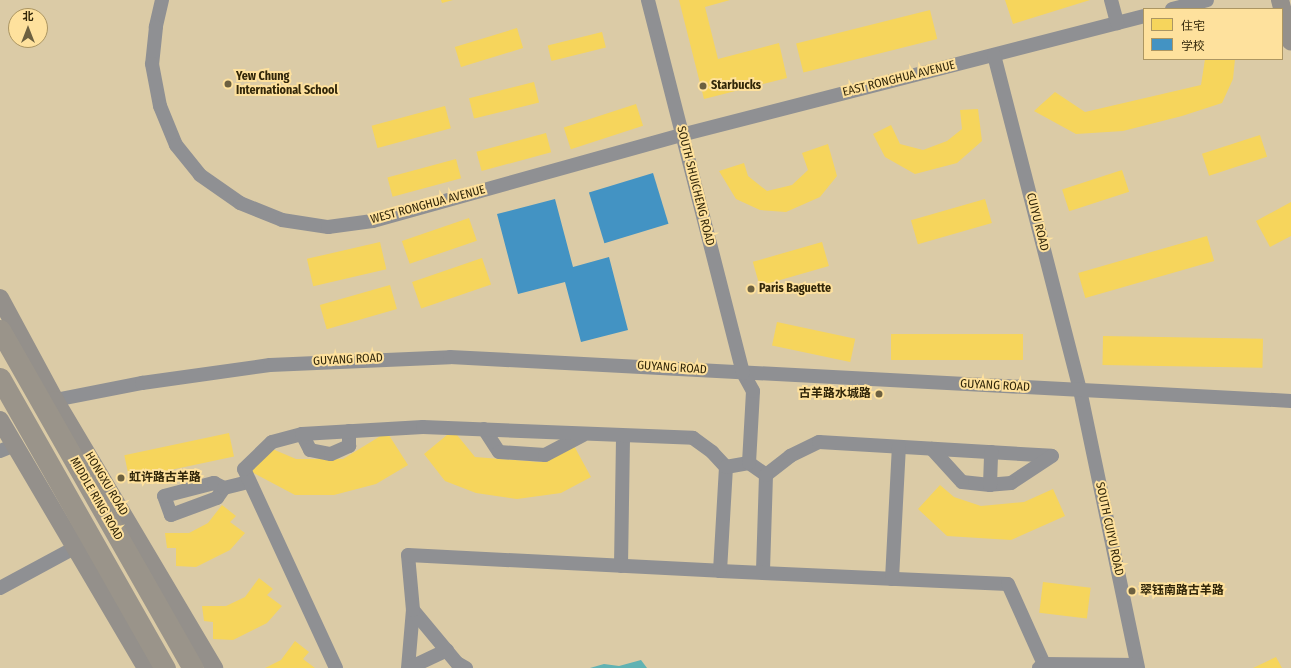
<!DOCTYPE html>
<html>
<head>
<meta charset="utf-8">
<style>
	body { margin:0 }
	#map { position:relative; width:1291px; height:668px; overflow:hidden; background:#dbcba6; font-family:"Fira Sans Condensed","Noto Sans SC",sans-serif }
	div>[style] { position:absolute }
	.water>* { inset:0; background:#60b2b3 }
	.homes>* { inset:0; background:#f6d55c; transform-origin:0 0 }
	.schools>* { inset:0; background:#4393c3; transform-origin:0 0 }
	.minor>* { height:14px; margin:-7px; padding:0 7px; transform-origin:7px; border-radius:7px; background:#8f9093 }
	.major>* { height:18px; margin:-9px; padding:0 9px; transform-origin:9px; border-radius:9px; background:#94908b }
	.highway>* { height:21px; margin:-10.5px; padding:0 10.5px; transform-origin:10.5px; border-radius:10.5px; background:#9a948a }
	.dots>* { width:11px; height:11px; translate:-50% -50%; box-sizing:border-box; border:2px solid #fee19d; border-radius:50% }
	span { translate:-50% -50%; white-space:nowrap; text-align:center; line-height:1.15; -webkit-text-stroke:4px #fee19d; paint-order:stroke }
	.poi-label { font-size:12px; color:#312609; font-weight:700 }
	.left { translate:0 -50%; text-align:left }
	.right { translate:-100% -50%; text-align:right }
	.street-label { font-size:12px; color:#312609 }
	.legend { position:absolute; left:1143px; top:8px; width:140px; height:52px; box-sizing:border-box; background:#fee19d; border:1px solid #ac9662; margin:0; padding:5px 7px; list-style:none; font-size:12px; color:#312609 }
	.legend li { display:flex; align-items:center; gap:8px; height:20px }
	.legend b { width:20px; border:1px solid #ac9662 }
	.north { position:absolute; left:8px; top:8px; width:40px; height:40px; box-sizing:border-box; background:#fee19d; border:1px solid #ac9662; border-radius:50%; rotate:0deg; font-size:11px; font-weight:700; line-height:16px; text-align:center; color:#312609 }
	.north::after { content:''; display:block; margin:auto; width:14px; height:18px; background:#6c6040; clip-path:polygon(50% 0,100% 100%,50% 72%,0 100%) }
</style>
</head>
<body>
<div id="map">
	<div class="water">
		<i style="clip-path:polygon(641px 660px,647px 668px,590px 668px,604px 664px,619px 666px)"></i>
	</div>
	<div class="homes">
		<i style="clip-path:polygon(441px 0,453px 0,442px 3px)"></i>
		<i style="clip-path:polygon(679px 0,730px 0,705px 7px,718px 59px,779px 43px,787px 78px,704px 99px)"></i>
		<i style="clip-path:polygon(1005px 0,1090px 0,1013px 24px)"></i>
		<i style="left:930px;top:10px;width:30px;height:138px;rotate:76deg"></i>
		<i style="left:517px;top:28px;width:21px;height:65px;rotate:73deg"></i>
		<i style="left:602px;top:32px;width:16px;height:56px;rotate:76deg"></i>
		<i style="clip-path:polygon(1205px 59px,1235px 59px,1233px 79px,1222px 103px,1182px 116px,1123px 131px,1076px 134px,1034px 111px,1055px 92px,1085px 112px,1201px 85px)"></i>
		<i style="left:534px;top:82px;width:21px;height:67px;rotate:76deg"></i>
		<i style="left:636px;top:104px;width:23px;height:76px;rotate:72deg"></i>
		<i style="left:445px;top:106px;width:23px;height:76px;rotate:75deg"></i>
		<i style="clip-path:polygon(978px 109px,982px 141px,957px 163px,915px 174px,885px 157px,873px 134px,891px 125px,900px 144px,923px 150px,947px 141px,962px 129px,960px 110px)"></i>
		<i style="left:546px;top:133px;width:20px;height:72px;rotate:75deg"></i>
		<i style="left:1260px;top:135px;width:23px;height:61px;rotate:72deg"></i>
		<i style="clip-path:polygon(828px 144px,837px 176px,820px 197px,786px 212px,760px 210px,736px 199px,719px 171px,744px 163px,748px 176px,767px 191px,792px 185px,808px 170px,802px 153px)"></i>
		<i style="left:456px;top:159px;width:20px;height:71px;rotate:75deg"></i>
		<i style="left:1122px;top:170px;width:23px;height:63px;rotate:72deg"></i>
		<i style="left:985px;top:199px;width:25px;height:77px;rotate:74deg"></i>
		<i style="clip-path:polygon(1291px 202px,1291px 236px,1270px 247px,1256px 221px)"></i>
		<i style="left:469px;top:218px;width:24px;height:71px;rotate:71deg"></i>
		<i style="left:1207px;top:236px;width:26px;height:134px;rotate:74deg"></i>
		<i style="left:380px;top:242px;width:28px;height:75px;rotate:77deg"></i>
		<i style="left:822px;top:242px;width:25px;height:72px;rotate:74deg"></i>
		<i style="left:482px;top:258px;width:28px;height:74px;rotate:71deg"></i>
		<i style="left:390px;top:285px;width:25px;height:73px;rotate:74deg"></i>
		<i style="left:777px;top:322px;width:80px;height:24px;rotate:12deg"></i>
		<i style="left:1023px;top:334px;width:26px;height:132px;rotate:90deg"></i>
		<i style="left:1103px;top:336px;width:160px;height:29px;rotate:1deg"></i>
		<i style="clip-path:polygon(453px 430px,475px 457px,540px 462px,573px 444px,591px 477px,561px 493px,517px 499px,476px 493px,445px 481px,424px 454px)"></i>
		<i style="clip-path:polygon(387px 432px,408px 465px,376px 484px,334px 495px,295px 495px,248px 470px,270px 448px,296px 459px,343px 459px)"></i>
		<i style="left:229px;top:433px;width:24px;height:107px;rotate:78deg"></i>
		<i style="clip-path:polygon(940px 485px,954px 497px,981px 506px,1024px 502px,1053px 489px,1065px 516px,1011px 540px,947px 536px,918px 509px)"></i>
		<i style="clip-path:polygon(222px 505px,236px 516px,230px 522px,245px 533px,230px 550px,196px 567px,176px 566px,176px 548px,167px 548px,165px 533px,189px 533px,208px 523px)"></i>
		<i style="clip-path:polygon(259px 578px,273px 589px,267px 595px,282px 606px,267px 623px,233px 640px,213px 639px,213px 622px,204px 621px,202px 606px,226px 606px,245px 597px)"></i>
		<i style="left:1043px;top:582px;width:48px;height:31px;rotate:7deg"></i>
		<i style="clip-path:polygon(295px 641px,309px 652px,303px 659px,315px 668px,265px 668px,281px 660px)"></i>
		<i style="clip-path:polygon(1276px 657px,1282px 668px,1253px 668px)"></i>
	</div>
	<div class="schools">
		<i style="left:653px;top:173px;width:53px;height:67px;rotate:73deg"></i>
		<i style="clip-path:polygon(555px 199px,573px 267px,609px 257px,628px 330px,581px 342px,565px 282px,518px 294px,497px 214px)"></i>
	</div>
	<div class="minor">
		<i style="left:162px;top:0;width:28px;rotate:103deg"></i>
		<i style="left:156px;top:27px;width:37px;rotate:96deg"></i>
		<i style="left:152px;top:64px;width:43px;rotate:79.2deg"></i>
		<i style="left:160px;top:106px;width:42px;rotate:67.7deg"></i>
		<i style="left:176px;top:145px;width:38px;rotate:51deg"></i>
		<i style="left:200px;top:175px;width:49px;rotate:35deg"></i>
		<i style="left:240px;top:203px;width:45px;rotate:22deg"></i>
		<i style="left:282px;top:220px;width:47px;rotate:8.7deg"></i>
		<i style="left:328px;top:227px;width:45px;rotate:-7.6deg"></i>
		<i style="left:373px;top:221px;width:320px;rotate:-15.6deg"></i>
		<i style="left:681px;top:135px;width:478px;rotate:-14.4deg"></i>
		<i style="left:1111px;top:0;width:24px;rotate:75deg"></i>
		<i style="left:1172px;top:9px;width:36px;rotate:-14deg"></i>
		<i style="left:994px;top:55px;width:346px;rotate:75.6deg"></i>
		<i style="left:1080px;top:390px;width:284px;rotate:78.2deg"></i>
		<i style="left:55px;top:400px;width:89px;rotate:-11.1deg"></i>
		<i style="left:142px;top:383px;width:129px;rotate:-8deg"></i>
		<i style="left:270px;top:365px;width:180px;rotate:-2.5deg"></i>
		<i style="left:450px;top:357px;width:842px;rotate:2.99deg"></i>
		<i style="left:484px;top:429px;width:27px;rotate:57deg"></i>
		<i style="left:499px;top:452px;width:46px;rotate:3.7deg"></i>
		<i style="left:545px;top:455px;width:43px;rotate:-27.8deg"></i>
		<i style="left:302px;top:434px;width:18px;rotate:63deg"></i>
		<i style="left:310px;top:450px;width:21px;rotate:11deg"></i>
		<i style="left:331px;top:454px;width:20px;rotate:-24deg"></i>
		<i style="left:349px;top:446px;width:15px;rotate:-90deg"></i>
		<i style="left:0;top:451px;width:16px;rotate:-22deg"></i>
		<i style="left:749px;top:463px;width:21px;rotate:35deg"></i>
		<i style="left:766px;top:475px;width:98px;rotate:91.8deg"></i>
		<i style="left:766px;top:475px;width:31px;rotate:-38deg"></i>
		<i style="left:790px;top:456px;width:32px;rotate:-26deg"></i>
		<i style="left:819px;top:442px;width:233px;rotate:3.4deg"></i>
		<i style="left:1052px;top:456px;width:49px;rotate:146.6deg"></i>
		<i style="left:1011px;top:483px;width:21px;rotate:175deg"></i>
		<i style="left:990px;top:485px;width:28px;rotate:-174deg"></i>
		<i style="left:962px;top:482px;width:45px;rotate:-132.3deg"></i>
		<i style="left:990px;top:485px;width:33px;rotate:-88deg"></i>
		<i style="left:224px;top:488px;width:12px;rotate:125deg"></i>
		<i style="left:217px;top:498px;width:49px;rotate:159.7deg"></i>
		<i style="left:171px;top:515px;width:20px;rotate:-110deg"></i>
		<i style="left:164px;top:496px;width:52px;rotate:-14.6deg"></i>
		<i style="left:214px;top:483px;width:11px;rotate:27deg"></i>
		<i style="left:224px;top:488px;width:25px;rotate:-14deg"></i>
		<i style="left:621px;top:566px;width:129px;rotate:-89.1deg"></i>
		<i style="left:720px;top:571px;width:288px;rotate:2.6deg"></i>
		<i style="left:1008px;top:584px;width:88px;rotate:65.8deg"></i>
		<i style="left:892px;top:579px;width:132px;rotate:-87deg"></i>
		<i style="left:0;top:588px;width:84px;rotate:-28.4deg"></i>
		<i style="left:336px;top:668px;width:219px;rotate:-114.8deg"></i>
		<i style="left:244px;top:469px;width:39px;rotate:-44deg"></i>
		<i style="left:272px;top:442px;width:31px;rotate:-15deg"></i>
		<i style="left:302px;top:434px;width:121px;rotate:-3.3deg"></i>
		<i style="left:423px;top:427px;width:270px;rotate:2.3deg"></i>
		<i style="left:693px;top:438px;width:24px;rotate:36deg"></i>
		<i style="left:712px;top:452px;width:21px;rotate:47deg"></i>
		<i style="left:408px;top:668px;width:58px;rotate:-85.1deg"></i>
		<i style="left:409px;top:668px;width:42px;rotate:-25.3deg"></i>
		<i style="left:466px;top:668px;width:10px;rotate:-151deg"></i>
		<i style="left:457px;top:663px;width:69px;rotate:-129.7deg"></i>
		<i style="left:413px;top:610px;width:55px;rotate:-95.2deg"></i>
		<i style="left:408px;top:555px;width:312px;rotate:2.9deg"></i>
		<i style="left:720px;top:571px;width:104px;rotate:-86.7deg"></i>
		<i style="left:726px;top:467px;width:23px;rotate:-10deg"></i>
		<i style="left:749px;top:463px;width:72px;rotate:-86.8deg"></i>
		<i style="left:753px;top:391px;width:21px;rotate:-119deg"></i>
		<i style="left:743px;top:373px;width:385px;rotate:-104.3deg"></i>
		<i style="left:1039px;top:668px;width:6px;rotate:-39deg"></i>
		<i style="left:1044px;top:664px;width:93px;rotate:0.6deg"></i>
	</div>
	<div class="major">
		<i style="left:1280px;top:0;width:43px;rotate:75.3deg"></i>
		<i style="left:0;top:298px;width:116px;rotate:61.7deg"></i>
		<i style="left:55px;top:400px;width:312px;rotate:59.3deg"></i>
		<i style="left:0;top:420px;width:288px;rotate:59.5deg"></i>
	</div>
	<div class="highway">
		<i style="left:0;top:330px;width:389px;rotate:60.3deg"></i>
		<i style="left:0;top:378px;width:334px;rotate:60.4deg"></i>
	</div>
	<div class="dots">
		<i style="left:228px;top:84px;background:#6c6040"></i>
		<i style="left:703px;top:86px;background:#6c6040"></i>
		<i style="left:751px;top:289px;background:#6c6040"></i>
		<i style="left:879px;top:394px;background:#6c6040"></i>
		<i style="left:121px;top:478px;background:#6c6040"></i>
		<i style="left:1132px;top:591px;background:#6c6040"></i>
	</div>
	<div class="poi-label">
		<span class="left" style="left:236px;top:84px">Yew Chung<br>International School</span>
		<span class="left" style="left:711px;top:86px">Starbucks</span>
		<span class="left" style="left:759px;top:289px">Paris Baguette</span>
		<span class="right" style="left:871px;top:394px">古羊路水城路</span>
		<span class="left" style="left:129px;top:478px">虹许路古羊路</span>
		<span class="left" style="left:1140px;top:591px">翠钰南路古羊路</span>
	</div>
	<div class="street-label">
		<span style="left:899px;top:79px;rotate:-14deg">EAST RONGHUA AVENUE</span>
		<span style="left:695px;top:186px;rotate:76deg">SOUTH SHUICHENG ROAD</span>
		<span style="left:428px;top:205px;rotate:-15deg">WEST RONGHUA AVENUE</span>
		<span style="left:1037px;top:222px;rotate:76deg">CUIYU ROAD</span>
		<span style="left:348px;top:360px;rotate:-3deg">GUYANG ROAD</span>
		<span style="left:672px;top:368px;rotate:4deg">GUYANG ROAD</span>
		<span style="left:995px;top:386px;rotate:3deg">GUYANG ROAD</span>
		<span style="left:106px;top:484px;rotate:59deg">HONGXU ROAD</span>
		<span style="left:96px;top:499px;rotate:60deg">MIDDLE RING ROAD</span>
		<span style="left:1109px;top:529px;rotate:78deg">SOUTH CUIYU ROAD</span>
	</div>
	<ul class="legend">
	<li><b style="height:11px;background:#f6d55c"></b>住宅</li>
	<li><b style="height:11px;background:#4393c3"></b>学校</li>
	</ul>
	<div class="north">北</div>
</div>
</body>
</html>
